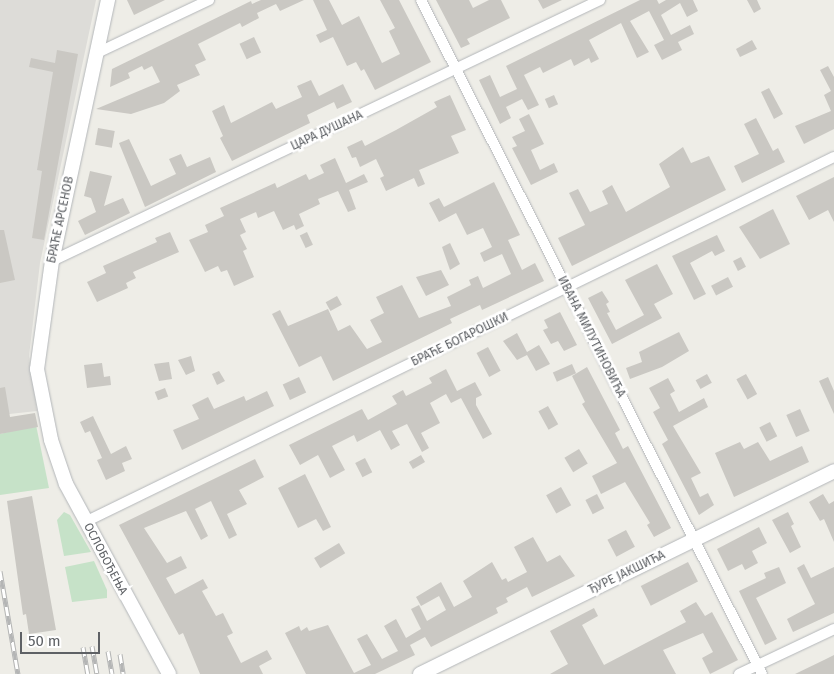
<!DOCTYPE html>
<html>
<head>
<meta charset="utf-8">
<style>
	body { margin:0 }
	#map { position:relative; width:834px; height:674px; overflow:hidden; background:#eeede7; font-family:"Fira Sans",sans-serif }
	div>[style] { position:absolute }
	.industrial>* { inset:0; background:#dddcd8 }
	.green>* { inset:0; background:#c6e2c8 }
	.building>* { inset:0; background:#cac8c3; transform-origin:0 0 }
	.roads { filter:drop-shadow(0 0 1px #b3b6b9) drop-shadow(0 0 1px #b3b6b9) }
	.minor>* { height:10px; margin:-5px; padding:0 5px; transform-origin:5px; border-radius:5px; background:#fff }
	.secondary>* { height:14px; margin:-7px; padding:0 7px; transform-origin:7px; border-radius:7px; background:#fff }
	.rail>* { height:5px; margin-top:-2.5px; transform-origin:0; background:repeating-linear-gradient(90deg,#fff 0 9px,#b4b5b5 0 18px); box-sizing:border-box; border-block:1px solid #b4b5b5 }
	span { translate:-50% -50%; white-space:nowrap; text-align:center; line-height:1.15; -webkit-text-stroke:5px #fff; paint-order:stroke }
	.street-label { font-size:12px; color:#5e6165 }
	.scale { position:absolute; left:20px; top:632px; width:80px; height:22px; box-sizing:border-box; border:2px solid #5e6165; border-top:0; padding-left:6px; font-size:15px; line-height:18px; white-space:nowrap; color:#5e6165; -webkit-text-stroke:4px #fff; paint-order:stroke }
</style>
</head>
<body>
<div id="map">
	<div class="industrial">
		<i style="clip-path:polygon(0 0,96px 0,40px 263px,29px 356px,37px 411px,0 415px)"></i>
	</div>
	<div class="green">
		<i style="clip-path:polygon(36px 425px,49px 488px,0 495px,0 434px)"></i>
		<i style="clip-path:polygon(64px 512px,70px 515px,91px 552px,64px 556px,57px 520px)"></i>
		<i style="clip-path:polygon(94px 561px,107px 590px,107px 598px,72px 602px,65px 567px)"></i>
	</div>
	<div class="building">
		<i style="clip-path:polygon(127px 0,165px 0,134px 15px)"></i>
		<i style="clip-path:polygon(261px 0,304px 0,280px 11px,276px 4px,257px 13px,259px 18px,242px 27px,240px 23px,198px 44px,206px 60px,195px 65px,200px 75px,177px 85px,180px 91px,164px 103px,131px 114px,96px 109px,160px 82px,152px 66px,144px 70px,142px 66px,128px 73px,130px 78px,110px 87px,112px 69px,251px 1px,252px 4px)"></i>
		<i style="clip-path:polygon(313px 0,329px 0,342px 25px,359px 16px,382px 63px,400px 54px,389px 31px,395px 28px,380px 0,399px 0,431px 62px,375px 90px,364px 69px,361px 71px,356px 62px,347px 66px,333px 37px,320px 43px,316px 35px,327px 30px)"></i>
		<i style="clip-path:polygon(436px 0,469px 0,473px 8px,489px 0,501px 0,510px 18px,467px 39px,470px 44px,461px 48px)"></i>
		<i style="clip-path:polygon(538px 0,562px 0,543px 9px)"></i>
		<i style="clip-path:polygon(640px 0,657px 0,659px 4px,666px 0,693px 0,698px 11px,687px 17px,680px 3px,661px 15px,671px 35px,690px 25px,694px 34px,678px 42px,682px 50px,662px 60px,654px 45px,664px 40px,649px 11px,630px 21px,649px 52px,637px 58px,621px 23px,589px 40px,599px 59px,591px 63px,589px 58px,574px 66px,571px 59px,543px 73px,540px 67px,524px 75px,539px 105px,528px 110px,522px 99px,506px 107px,511px 118px,500px 124px,479px 80px,490px 75px,500px 97px,517px 89px,506px 66px)"></i>
		<i style="clip-path:polygon(747px 0,757px 0,761px 9px,754px 13px)"></i>
		<i style="left:254px;top:37px;width:17px;height:16px;rotate:65deg"></i>
		<i style="clip-path:polygon(752px 40px,757px 49px,740px 57px,736px 49px)"></i>
		<i style="clip-path:polygon(57px 50px,78px 54px,44px 240px,32px 238px,42px 171px,37px 170px,53px 72px,29px 67px,31px 58px,55px 63px)"></i>
		<i style="clip-path:polygon(828px 66px,834px 77px,834px 129px,804px 144px,795px 126px,831px 111px,824px 95px,831px 91px,820px 70px)"></i>
		<i style="clip-path:polygon(311px 80px,319px 96px,343px 84px,352px 102px,337px 109px,334px 102px,307px 115px,310px 123px,232px 161px,220px 138px,223px 136px,212px 111px,224px 105px,231px 123px,272px 102px,276px 109px,302px 97px,297px 86px)"></i>
		<i style="clip-path:polygon(769px 88px,783px 114px,774px 119px,761px 92px)"></i>
		<i style="clip-path:polygon(450px 95px,466px 130px,451px 136px,459px 153px,419px 170px,425px 184px,418px 187px,414px 178px,386px 191px,380px 178px,384px 176px,376px 159px,360px 167px,356px 157px,352px 158px,347px 147px,362px 140px,365px 146px,396px 130px,437px 107px,434px 102px)"></i>
		<i style="left:554px;top:95px;width:10px;height:10px;rotate:66deg"></i>
		<i style="clip-path:polygon(529px 114px,544px 144px,531px 150px,540px 170px,554px 163px,558px 172px,531px 185px,512px 148px,517px 146px,512px 137px,525px 131px,519px 119px)"></i>
		<i style="clip-path:polygon(756px 118px,773px 151px,778px 148px,785px 162px,742px 183px,734px 166px,759px 154px,744px 124px)"></i>
		<i style="left:98px;top:128px;width:17px;height:17px;rotate:10deg"></i>
		<i style="clip-path:polygon(129px 139px,151px 186px,176px 174px,169px 159px,181px 154px,187px 167px,210px 157px,216px 172px,145px 207px,119px 143px)"></i>
		<i style="clip-path:polygon(683px 147px,691px 163px,709px 156px,726px 190px,572px 266px,558px 238px,585px 225px,569px 193px,578px 189px,590px 212px,608px 204px,602px 191px,612px 185px,626px 212px,670px 187px,659px 164px)"></i>
		<i style="clip-path:polygon(335px 158px,346px 183px,364px 174px,368px 182px,349px 190px,356px 209px,348px 212px,338px 191px,318px 199px,320px 204px,299px 214px,304px 226px,296px 230px,294px 225px,283px 230px,274px 211px,258px 218px,256px 212px,240px 219px,246px 232px,240px 235px,247px 249px,243px 251px,254px 277px,234px 286px,227px 270px,221px 272px,218px 266px,205px 272px,189px 240px,208px 232px,205px 225px,224px 216px,220px 208px,275px 183px,277px 188px,306px 174px,309px 180px,324px 173px,320px 165px)"></i>
		<i style="clip-path:polygon(90px 171px,112px 176px,104px 206px,123px 198px,130px 213px,85px 235px,78px 221px,96px 212px,91px 198px,84px 196px)"></i>
		<i style="clip-path:polygon(834px 177px,834px 222px,828px 210px,809px 220px,796px 196px)"></i>
		<i style="clip-path:polygon(494px 182px,520px 235px,508px 240px,522px 270px,535px 263px,544px 281px,482px 310px,480px 305px,450px 319px,452px 323px,333px 381px,321px 356px,299px 367px,272px 314px,280px 310px,288px 326px,328px 309px,338px 331px,350px 325px,367px 349px,382px 342px,370px 320px,384px 313px,376px 297px,402px 285px,419px 318px,451px 306px,447px 297px,471px 285px,469px 280px,478px 276px,483px 288px,511px 274px,502px 254px,484px 262px,480px 253px,492px 247px,483px 228px,467px 235px,456px 213px,439px 222px,429px 203px,439px 198px,444px 207px)"></i>
		<i style="clip-path:polygon(773px 209px,790px 244px,760px 259px,739px 227px)"></i>
		<i style="clip-path:polygon(0 230px,4px 230px,15px 280px,0 283px)"></i>
		<i style="clip-path:polygon(170px 232px,179px 252px,133px 272px,136px 278px,126px 283px,128px 288px,97px 302px,87px 282px,106px 273px,103px 266px,157px 242px,155px 238px)"></i>
		<i style="left:307px;top:232px;width:14px;height:8px;rotate:65deg"></i>
		<i style="clip-path:polygon(717px 235px,725px 251px,715px 256px,712px 251px,690px 263px,706px 294px,694px 300px,672px 256px)"></i>
		<i style="clip-path:polygon(450px 243px,460px 264px,450px 270px,442px 247px)"></i>
		<i style="left:741px;top:257px;width:11px;height:9px;rotate:63deg"></i>
		<i style="clip-path:polygon(657px 264px,673px 294px,654px 304px,662px 318px,612px 344px,588px 298px,602px 291px,609px 302px,606px 304px,610px 312px,607px 313px,616px 330px,644px 315px,625px 280px)"></i>
		<i style="clip-path:polygon(441px 270px,449px 285px,426px 296px,416px 277px)"></i>
		<i style="left:728px;top:277px;width:11px;height:19px;rotate:63deg"></i>
		<i style="left:337px;top:296px;width:10px;height:13px;rotate:61deg"></i>
		<i style="clip-path:polygon(560px 312px,577px 345px,564px 351px,558px 341px,551px 344px,543px 330px,548px 328px,544px 320px)"></i>
		<i style="clip-path:polygon(679px 332px,689px 351px,662px 367px,630px 379px,626px 368px,642px 362px,639px 352px)"></i>
		<i style="clip-path:polygon(517px 333px,527px 352px,539px 345px,550px 364px,536px 371px,527px 355px,517px 360px,503px 341px)"></i>
		<i style="left:488px;top:347px;width:27px;height:13px;rotate:62deg"></i>
		<i style="clip-path:polygon(191px 356px,195px 371px,186px 375px,178px 360px)"></i>
		<i style="clip-path:polygon(169px 362px,172px 379px,159px 381px,154px 364px)"></i>
		<i style="clip-path:polygon(102px 363px,104px 377px,110px 376px,111px 385px,87px 388px,84px 365px)"></i>
		<i style="left:572px;top:364px;width:10px;height:21px;rotate:66deg"></i>
		<i style="clip-path:polygon(587px 367px,620px 430px,615px 433px,623px 449px,628px 446px,671px 528px,654px 537px,647px 525px,650px 523px,625px 482px,601px 494px,592px 476px,617px 463px,582px 404px,585px 402px,572px 376px)"></i>
		<i style="clip-path:polygon(446px 369px,457px 391px,475px 382px,482px 395px,476px 398px,476px 405px,492px 434px,483px 439px,461px 398px,451px 403px,446px 394px,430px 403px,440px 423px,421px 433px,429px 448px,422px 452px,407px 424px,392px 431px,400px 445px,391px 450px,380px 430px,357px 442px,354px 435px,332px 446px,345px 470px,330px 478px,318px 455px,300px 465px,289px 445px,362px 409px,368px 420px,397px 404px,392px 396px,403px 390px,406px 396px,432px 383px,429px 378px)"></i>
		<i style="clip-path:polygon(219px 371px,225px 381px,217px 385px,212px 374px)"></i>
		<i style="left:707px;top:374px;width:10px;height:13px;rotate:61deg"></i>
		<i style="left:746px;top:374px;width:23px;height:11px;rotate:61deg"></i>
		<i style="left:299px;top:377px;width:17px;height:18px;rotate:65deg"></i>
		<i style="clip-path:polygon(828px 377px,834px 391px,834px 414px,819px 381px)"></i>
		<i style="clip-path:polygon(668px 378px,675px 391px,670px 394px,679px 412px,704px 398px,708px 407px,673px 426px,701px 473px,691px 478px,700px 497px,708px 493px,714px 505px,699px 515px,662px 444px,668px 440px,653px 412px,660px 408px,649px 388px)"></i>
		<i style="clip-path:polygon(5px 387px,10px 417px,35px 413px,38px 427px,0 434px,0 388px)"></i>
		<i style="left:165px;top:388px;width:9px;height:11px;rotate:69deg"></i>
		<i style="clip-path:polygon(267px 391px,274px 406px,182px 450px,173px 430px,199px 419px,192px 405px,208px 397px,214px 409px,244px 396px,246px 401px)"></i>
		<i style="left:548px;top:406px;width:21px;height:11px;rotate:61deg"></i>
		<i style="left:800px;top:409px;width:24px;height:15px;rotate:66deg"></i>
		<i style="clip-path:polygon(93px 416px,111px 454px,126px 446px,132px 459px,122px 463px,125px 471px,106px 480px,97px 460px,102px 458px,90px 431px,85px 433px,80px 422px)"></i>
		<i style="left:770px;top:422px;width:16px;height:12px;rotate:63deg"></i>
		<i style="clip-path:polygon(740px 442px,744px 449px,758px 442px,770px 461px,802px 446px,809px 462px,734px 497px,715px 453px)"></i>
		<i style="left:579px;top:449px;width:17px;height:17px;rotate:59deg"></i>
		<i style="left:421px;top:455px;width:8px;height:14px;rotate:60deg"></i>
		<i style="left:365px;top:458px;width:16px;height:11px;rotate:63deg"></i>
		<i style="clip-path:polygon(255px 459px,264px 477px,239px 490px,247px 504px,227px 514px,237px 535px,229px 539px,211px 501px,195px 509px,208px 536px,201px 540px,186px 511px,144px 528px,167px 563px,181px 556px,187px 568px,166px 578px,175px 594px,203px 579px,208px 588px,202px 591px,216px 616px,223px 613px,233px 633px,227px 636px,241px 663px,267px 650px,272px 659px,259px 666px,263px 674px,200px 674px,183px 633px,179px 635px,119px 525px)"></i>
		<i style="clip-path:polygon(305px 474px,331px 527px,323px 531px,316px 519px,298px 528px,278px 488px)"></i>
		<i style="left:561px;top:487px;width:21px;height:17px;rotate:61deg"></i>
		<i style="left:597px;top:494px;width:16px;height:13px;rotate:63deg"></i>
		<i style="clip-path:polygon(823px 494px,829px 504px,834px 501px,834px 542px,824px 519px,820px 521px,809px 502px)"></i>
		<i style="clip-path:polygon(32px 496px,56px 630px,29px 634px,26px 614px,23px 615px,7px 501px)"></i>
		<i style="clip-path:polygon(788px 512px,794px 524px,791px 526px,801px 547px,790px 553px,772px 520px)"></i>
		<i style="clip-path:polygon(759px 527px,767px 543px,752px 551px,758px 563px,745px 570px,742px 564px,728px 571px,717px 549px)"></i>
		<i style="left:626px;top:530px;width:19px;height:21px;rotate:62deg"></i>
		<i style="clip-path:polygon(533px 537px,547px 562px,560px 555px,575px 576px,532px 597px,527px 587px,506px 598px,508px 602px,496px 608px,498px 613px,431px 647px,425px 637px,410px 645px,415px 655px,375px 674px,306px 674px,285px 633px,299px 626px,301px 631px,307px 627px,309px 631px,328px 625px,354px 673px,371px 665px,357px 639px,367px 634px,382px 659px,398px 651px,384px 626px,396px 619px,406px 638px,421px 629px,411px 609px,419px 605px,427px 621px,446px 610px,439px 596px,421px 606px,416px 597px,441px 582px,454px 607px,472px 597px,463px 581px,492px 562px,502px 580px,506px 578px,508px 582px,527px 572px,514px 547px)"></i>
		<i style="left:339px;top:543px;width:12px;height:29px;rotate:59deg"></i>
		<i style="left:688px;top:562px;width:22px;height:53px;rotate:63deg"></i>
		<i style="clip-path:polygon(804px 564px,811px 578px,834px 567px,834px 613px,793px 632px,787px 619px,815px 604px,797px 568px)"></i>
		<i style="clip-path:polygon(779px 567px,786px 583px,756px 598px,777px 639px,765px 645px,739px 591px,766px 578px,764px 573px)"></i>
		<i style="clip-path:polygon(696px 602px,705px 616px,712px 612px,738px 660px,710px 674px,702px 658px,713px 652px,703px 633px,663px 650px,676px 674px,550px 674px,568px 664px,550px 631px,594px 608px,598px 616px,582px 625px,604px 665px,686px 622px,680px 611px)"></i>
		<i style="clip-path:polygon(834px 655px,834px 674px,795px 674px,824px 660px)"></i>
	</div>
	<div class="roads">
		<div class="minor">
			<i style="left:421px;top:0;width:755px;rotate:63.16deg"></i>
			<i style="left:97px;top:53px;width:124px;rotate:-25.3deg"></i>
			<i style="left:52px;top:261px;width:607px;rotate:-25.47deg"></i>
			<i style="left:85px;top:522px;width:833px;rotate:-25.98deg"></i>
			<i style="left:739px;top:674px;width:105px;rotate:-25.3deg"></i>
		</div>
		<div class="secondary">
			<i style="left:108px;top:0;width:267px;rotate:102.1deg"></i>
			<i style="left:52px;top:261px;width:109px;rotate:97.9deg"></i>
			<i style="left:37px;top:369px;width:72px;rotate:78.8deg"></i>
			<i style="left:51px;top:440px;width:46px;rotate:71.2deg"></i>
			<i style="left:66px;top:484px;width:216px;rotate:61.5deg"></i>
			<i style="left:420px;top:674px;width:461px;rotate:-26.1deg"></i>
		</div>
	</div>
	<div class="rail">
		<i style="left:0;top:571px;width:105px;rotate:80.1deg"></i>
		<i style="left:92px;top:646px;width:28px;rotate:80deg"></i>
		<i style="left:83px;top:647px;width:27px;rotate:80deg"></i>
		<i style="left:108px;top:651px;width:23px;rotate:80deg"></i>
		<i style="left:120px;top:654px;width:20px;rotate:81deg"></i>
	</div>
	<div class="street-label">
		<span style="left:327px;top:131px;rotate:-25deg">ЦАРА ДУШАНА</span>
		<span style="left:61px;top:220px;rotate:-78deg">БРАЋЕ АРСЕНОВ</span>
		<span style="left:591px;top:337px;rotate:63deg">ИВАНА МИЛУТИНОВИЋА</span>
		<span style="left:460px;top:340px;rotate:-26deg">БРАЋЕ БОГАРОШКИ</span>
		<span style="left:105px;top:559px;rotate:62deg">ОСЛОБОЂЕЊА</span>
		<span style="left:627px;top:573px;rotate:-26deg">ЂУРЕ ЈАКШИЋА</span>
	</div>
	<div class="scale">50 m</div>
</div>
</body>
</html>
